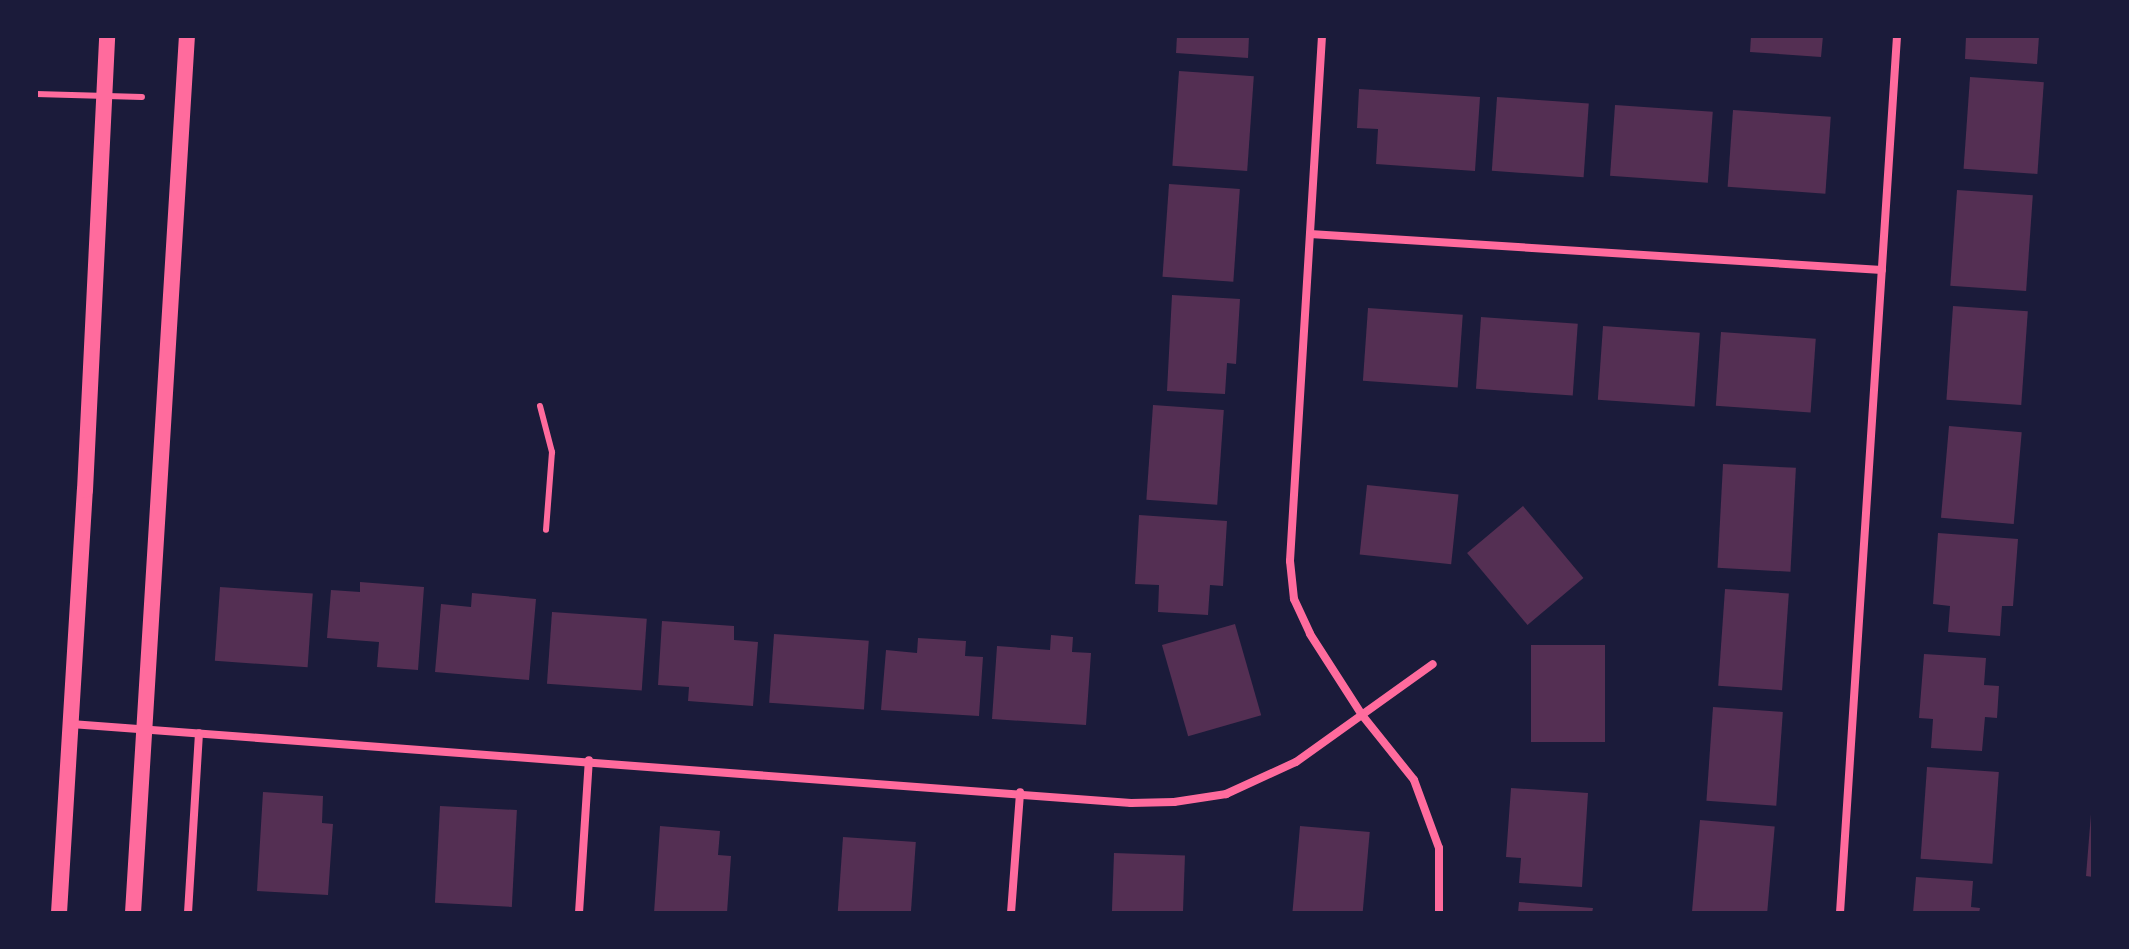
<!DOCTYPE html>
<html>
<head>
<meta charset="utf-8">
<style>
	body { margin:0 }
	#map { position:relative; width:2129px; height:949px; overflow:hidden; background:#1b1b3a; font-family:"Roboto Condensed",sans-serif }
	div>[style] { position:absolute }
	.building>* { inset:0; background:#542f53; transform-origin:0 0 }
	.service>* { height:6px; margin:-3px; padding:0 3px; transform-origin:3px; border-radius:3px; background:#ff6b9d }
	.minor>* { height:8px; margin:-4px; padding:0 4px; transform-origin:4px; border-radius:4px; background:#ff6b9d }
	.secondary>* { height:16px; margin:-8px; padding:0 8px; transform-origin:8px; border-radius:8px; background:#ff6b9d }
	span { translate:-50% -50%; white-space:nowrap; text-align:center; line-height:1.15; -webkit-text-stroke:6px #1b1b3a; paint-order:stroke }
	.frame { position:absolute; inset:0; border:38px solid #1b1b3a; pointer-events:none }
</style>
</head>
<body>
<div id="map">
	<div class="building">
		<i style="clip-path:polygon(1177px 36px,1249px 36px,1248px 58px,1176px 53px)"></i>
		<i style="clip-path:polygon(1751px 36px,1823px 36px,1821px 57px,1750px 52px)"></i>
		<i style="clip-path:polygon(1966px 36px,2039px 36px,2037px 64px,1965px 59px)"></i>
		<i style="left:1179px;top:71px;width:75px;height:95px;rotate:4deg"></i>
		<i style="left:1970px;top:77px;width:74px;height:92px;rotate:4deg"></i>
		<i style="clip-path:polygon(1359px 89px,1480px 97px,1475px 171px,1376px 164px,1378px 129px,1357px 128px)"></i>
		<i style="left:1497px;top:97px;width:92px;height:74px;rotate:4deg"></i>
		<i style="left:1615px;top:105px;width:98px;height:71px;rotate:4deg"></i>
		<i style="left:1733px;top:110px;width:98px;height:77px;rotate:4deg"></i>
		<i style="left:1169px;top:184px;width:71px;height:93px;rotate:4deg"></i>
		<i style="left:1957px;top:190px;width:76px;height:96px;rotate:4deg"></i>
		<i style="clip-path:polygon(1172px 295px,1240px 299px,1236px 364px,1227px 363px,1225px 394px,1167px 391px)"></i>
		<i style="left:1953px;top:306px;width:75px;height:94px;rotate:4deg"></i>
		<i style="left:1368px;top:308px;width:95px;height:73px;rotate:4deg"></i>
		<i style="left:1481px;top:317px;width:97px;height:72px;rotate:4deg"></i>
		<i style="left:1603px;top:326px;width:97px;height:74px;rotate:4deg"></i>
		<i style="left:1721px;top:332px;width:95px;height:74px;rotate:4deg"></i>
		<i style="left:1153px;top:405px;width:71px;height:95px;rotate:4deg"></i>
		<i style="left:1949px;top:426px;width:73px;height:92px;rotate:5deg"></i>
		<i style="left:1723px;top:464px;width:73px;height:104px;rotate:3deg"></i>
		<i style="left:1367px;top:485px;width:92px;height:70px;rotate:6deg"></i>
		<i style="left:1523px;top:506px;width:94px;height:73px;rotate:50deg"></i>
		<i style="clip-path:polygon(1139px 515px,1227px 521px,1223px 586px,1210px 585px,1208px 615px,1158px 612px,1159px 585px,1135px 584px)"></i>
		<i style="clip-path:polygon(1938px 533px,2018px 539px,2013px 606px,2002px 606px,2000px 636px,1948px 632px,1950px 606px,1933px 604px)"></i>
		<i style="clip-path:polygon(360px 582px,424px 587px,418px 670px,377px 667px,379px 642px,327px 638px,331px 590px,360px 592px)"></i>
		<i style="left:220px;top:587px;width:93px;height:74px;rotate:4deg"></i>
		<i style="left:1725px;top:589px;width:64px;height:97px;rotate:4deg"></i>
		<i style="clip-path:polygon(472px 593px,536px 599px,529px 680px,435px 672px,441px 604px,471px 607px)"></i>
		<i style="left:552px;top:612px;width:95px;height:72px;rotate:4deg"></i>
		<i style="clip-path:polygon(662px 621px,734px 626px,734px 640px,758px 642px,753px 706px,688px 701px,689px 687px,658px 685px)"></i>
		<i style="left:1235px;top:624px;width:95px;height:76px;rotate:74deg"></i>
		<i style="left:774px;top:634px;width:95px;height:69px;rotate:4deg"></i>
		<i style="clip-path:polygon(1051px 635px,1073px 637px,1072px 652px,1091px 653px,1086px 725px,992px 719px,997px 646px,1050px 650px)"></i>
		<i style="clip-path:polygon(918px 638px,966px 641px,965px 656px,983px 657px,979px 716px,881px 710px,886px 650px,917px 653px)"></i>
		<i style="left:1531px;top:645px;width:74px;height:97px"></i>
		<i style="clip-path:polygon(1924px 654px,1986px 658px,1984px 685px,1999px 686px,1997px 718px,1985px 717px,1982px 751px,1931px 748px,1933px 719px,1919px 718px)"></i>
		<i style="left:1713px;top:707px;width:70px;height:94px;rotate:4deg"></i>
		<i style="left:1927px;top:767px;width:72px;height:92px;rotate:4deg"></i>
		<i style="clip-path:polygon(1511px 788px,1588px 793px,1582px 887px,1519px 883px,1521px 858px,1506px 857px)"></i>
		<i style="clip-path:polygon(263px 792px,323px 796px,322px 823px,333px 824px,328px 895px,257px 891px)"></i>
		<i style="left:440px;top:806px;width:77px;height:97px;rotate:3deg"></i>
		<i style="clip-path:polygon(2091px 814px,2093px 814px,2093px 877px,2086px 876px)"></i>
		<i style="left:1700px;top:820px;width:75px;height:93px;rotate:5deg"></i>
		<i style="clip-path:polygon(660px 826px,720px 831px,718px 855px,731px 856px,727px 913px,654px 913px)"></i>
		<i style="left:1300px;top:826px;width:70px;height:87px;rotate:5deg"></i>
		<i style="left:843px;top:837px;width:73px;height:76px;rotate:4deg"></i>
		<i style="left:1114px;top:853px;width:71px;height:60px;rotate:2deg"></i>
		<i style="clip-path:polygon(1916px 877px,1973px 881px,1971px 907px,1980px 908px,1979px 913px,1913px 913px)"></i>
		<i style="clip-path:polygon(1519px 902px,1593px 908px,1592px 913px,1518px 913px)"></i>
	</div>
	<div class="service">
		<i style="left:36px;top:94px;width:106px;rotate:1.6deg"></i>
		<i style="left:540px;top:406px;width:48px;rotate:75.4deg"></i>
		<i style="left:552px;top:452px;width:78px;rotate:94.4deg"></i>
	</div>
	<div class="minor">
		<i style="left:1322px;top:36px;width:526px;rotate:93.49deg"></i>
		<i style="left:1290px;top:561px;width:38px;rotate:84deg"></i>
		<i style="left:1294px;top:599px;width:38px;rotate:65deg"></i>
		<i style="left:1310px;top:634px;width:96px;rotate:57.3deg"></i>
		<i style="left:1362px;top:715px;width:83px;rotate:51.3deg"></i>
		<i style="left:1414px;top:780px;width:72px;rotate:69.8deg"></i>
		<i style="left:1439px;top:848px;width:65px;rotate:90deg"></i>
		<i style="left:1310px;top:234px;width:573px;rotate:3.6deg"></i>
		<i style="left:71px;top:724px;width:1063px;rotate:4.26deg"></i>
		<i style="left:1131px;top:803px;width:43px;rotate:-1.3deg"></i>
		<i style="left:1174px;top:802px;width:53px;rotate:-8.7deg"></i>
		<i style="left:1226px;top:794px;width:77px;rotate:-24.6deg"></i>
		<i style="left:1296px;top:762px;width:168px;rotate:-35.6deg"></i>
		<i style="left:188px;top:913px;width:180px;rotate:-86.5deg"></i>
		<i style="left:579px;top:913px;width:153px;rotate:-86.3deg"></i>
		<i style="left:1011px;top:913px;width:121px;rotate:-85.7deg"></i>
		<i style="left:1840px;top:913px;width:879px;rotate:-86.28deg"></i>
	</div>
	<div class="secondary">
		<i style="left:59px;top:913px;width:424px;rotate:-86.5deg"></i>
		<i style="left:85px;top:490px;width:455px;rotate:-87.2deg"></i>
		<i style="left:133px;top:913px;width:879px;rotate:-86.48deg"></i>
	</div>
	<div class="frame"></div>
</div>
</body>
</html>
